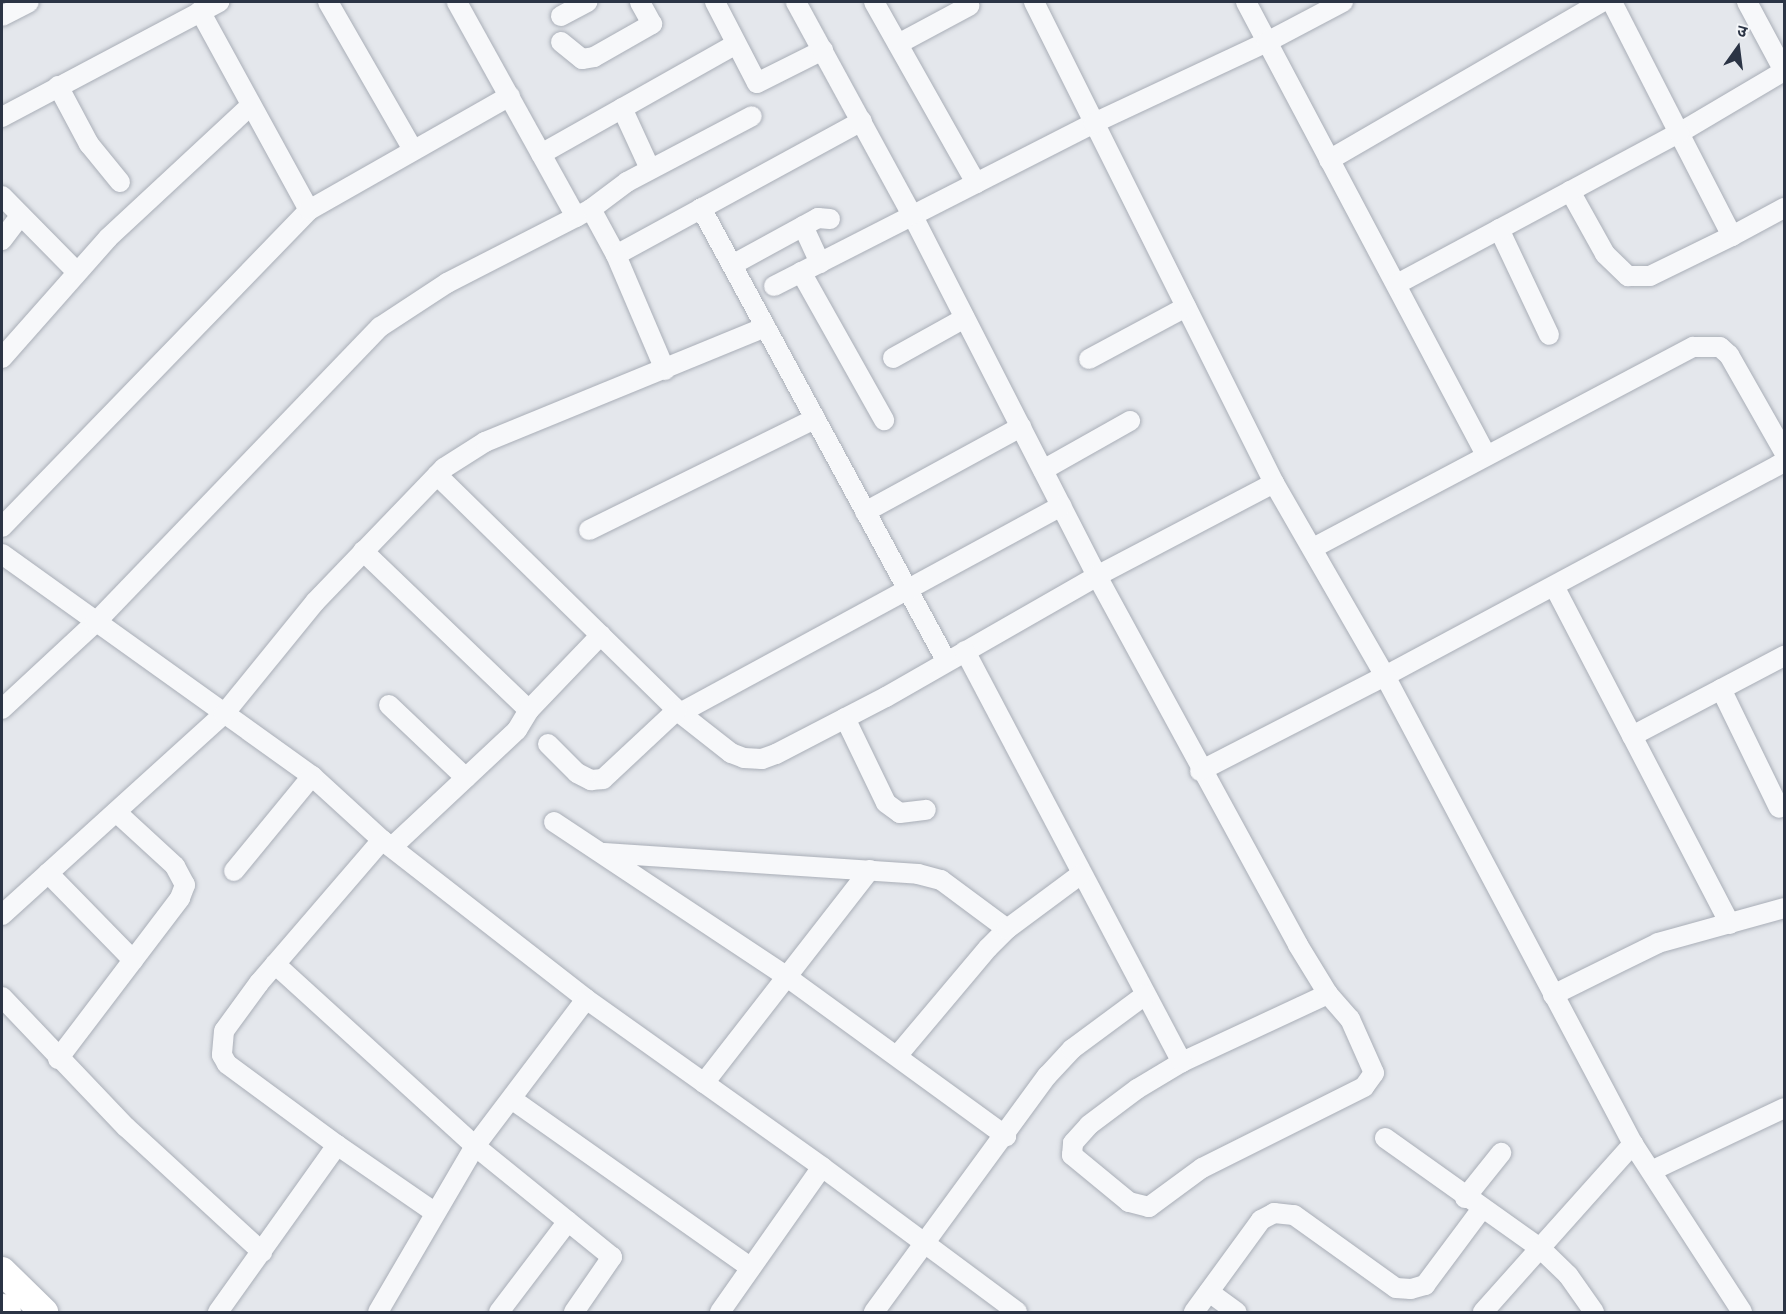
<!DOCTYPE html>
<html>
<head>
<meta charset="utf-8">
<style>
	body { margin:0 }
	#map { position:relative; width:1786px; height:1314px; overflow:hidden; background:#e4e7ec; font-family:"Noto Sans","Noto Sans Devanagari",sans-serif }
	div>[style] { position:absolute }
	.roads { filter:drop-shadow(0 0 2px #a9aeb7) drop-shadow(0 0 2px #a9aeb7) }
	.street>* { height:20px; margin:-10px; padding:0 10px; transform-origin:10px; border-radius:10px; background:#f7f8fa }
	.secondary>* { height:28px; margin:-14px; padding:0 14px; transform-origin:14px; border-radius:14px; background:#fff }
	.highway>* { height:33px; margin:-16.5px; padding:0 16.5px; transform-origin:16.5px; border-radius:16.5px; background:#fff }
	span { translate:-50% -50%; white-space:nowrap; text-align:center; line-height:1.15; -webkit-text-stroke:4.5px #f4f6f9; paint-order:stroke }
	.frame { position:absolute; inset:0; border:3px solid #2b3445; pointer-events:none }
	.north { position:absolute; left:1708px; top:18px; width:60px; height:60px; -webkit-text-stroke:4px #f4f6f9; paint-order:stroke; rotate:14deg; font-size:16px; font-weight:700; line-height:24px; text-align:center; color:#2b3445 }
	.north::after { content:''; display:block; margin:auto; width:21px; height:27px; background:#2b3445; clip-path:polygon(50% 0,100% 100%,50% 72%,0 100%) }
</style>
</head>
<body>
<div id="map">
	<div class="roads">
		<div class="street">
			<i style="left:328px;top:2px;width:168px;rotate:60.1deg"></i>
			<i style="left:715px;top:2px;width:91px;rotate:62.6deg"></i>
			<i style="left:757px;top:83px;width:74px;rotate:-26.6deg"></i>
			<i style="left:874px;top:2px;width:208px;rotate:60.6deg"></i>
			<i style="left:1034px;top:2px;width:538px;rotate:63.48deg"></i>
			<i style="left:1274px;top:483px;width:223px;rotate:60.1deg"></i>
			<i style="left:1385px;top:676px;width:453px;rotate:-28.2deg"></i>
			<i style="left:1246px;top:2px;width:510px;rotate:62.08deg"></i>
			<i style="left:1747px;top:2px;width:78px;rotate:61.8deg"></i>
			<i style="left:1784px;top:71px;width:122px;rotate:149.4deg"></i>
			<i style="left:1679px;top:133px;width:116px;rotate:62.8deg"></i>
			<i style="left:1732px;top:236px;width:59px;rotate:-28.3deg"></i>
			<i style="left:200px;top:11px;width:227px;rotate:61.3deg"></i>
			<i style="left:2px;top:16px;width:30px;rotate:-27deg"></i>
			<i style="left:561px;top:16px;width:30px;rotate:-28deg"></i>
			<i style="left:561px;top:42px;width:27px;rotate:39deg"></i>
			<i style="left:582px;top:59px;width:12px;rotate:-9deg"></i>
			<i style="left:594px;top:57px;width:67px;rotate:-29.6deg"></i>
			<i style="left:652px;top:24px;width:25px;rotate:-119deg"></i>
			<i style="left:898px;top:44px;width:81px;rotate:-28.2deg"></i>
			<i style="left:58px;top:86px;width:66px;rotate:61.9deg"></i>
			<i style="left:89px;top:144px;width:49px;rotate:50.8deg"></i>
			<i style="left:622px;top:108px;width:67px;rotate:65.3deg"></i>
			<i style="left:2px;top:117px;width:246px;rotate:-27.9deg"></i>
			<i style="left:541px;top:154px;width:224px;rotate:-29.4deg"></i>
			<i style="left:1329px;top:160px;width:315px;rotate:-30.1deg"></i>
			<i style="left:1570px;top:191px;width:72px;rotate:60.9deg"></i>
			<i style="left:1605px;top:254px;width:32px;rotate:44deg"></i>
			<i style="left:1628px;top:276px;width:22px"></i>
			<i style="left:1650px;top:276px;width:91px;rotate:-26deg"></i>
			<i style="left:2px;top:196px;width:107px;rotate:45.4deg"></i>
			<i style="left:701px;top:208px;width:516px;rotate:61.55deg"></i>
			<i style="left:591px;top:209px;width:45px;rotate:-36.9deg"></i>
			<i style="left:627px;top:182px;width:141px;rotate:-27.8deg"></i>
			<i style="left:576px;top:217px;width:17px;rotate:-28deg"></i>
			<i style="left:591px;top:209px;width:52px;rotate:61.5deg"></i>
			<i style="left:616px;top:255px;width:280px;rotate:-28.6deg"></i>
			<i style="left:803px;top:226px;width:41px;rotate:65.3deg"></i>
			<i style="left:1499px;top:229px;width:117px;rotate:64.7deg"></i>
			<i style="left:2px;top:240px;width:31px;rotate:-53deg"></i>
			<i style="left:616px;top:255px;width:125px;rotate:66.9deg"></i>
			<i style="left:732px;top:265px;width:98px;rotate:-28.7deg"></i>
			<i style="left:818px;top:218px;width:12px;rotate:5deg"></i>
			<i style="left:801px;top:272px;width:170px;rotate:60.7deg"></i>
			<i style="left:1397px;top:284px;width:320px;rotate:-28.2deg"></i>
			<i style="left:1679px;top:133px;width:147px;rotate:-117.1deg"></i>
			<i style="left:774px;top:286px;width:359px;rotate:-27deg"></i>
			<i style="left:1094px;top:123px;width:191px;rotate:-25.1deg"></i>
			<i style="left:1267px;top:42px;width:86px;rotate:-27.8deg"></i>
			<i style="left:2px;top:358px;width:160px;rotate:-48.5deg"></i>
			<i style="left:108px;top:238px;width:195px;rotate:-42.9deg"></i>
			<i style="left:893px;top:358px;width:82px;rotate:-29.1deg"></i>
			<i style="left:1089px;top:359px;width:110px;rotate:-28.2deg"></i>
			<i style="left:1043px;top:470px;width:100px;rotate:-29.4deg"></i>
			<i style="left:437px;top:475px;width:340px;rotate:44.4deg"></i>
			<i style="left:680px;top:713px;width:65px;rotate:38.1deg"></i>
			<i style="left:731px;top:753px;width:14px;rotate:21deg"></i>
			<i style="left:744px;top:758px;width:18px;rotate:3deg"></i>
			<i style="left:762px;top:759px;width:15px;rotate:-20deg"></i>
			<i style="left:776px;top:754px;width:124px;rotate:-27.4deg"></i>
			<i style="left:886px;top:697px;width:243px;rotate:-29.8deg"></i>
			<i style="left:1097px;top:576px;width:406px;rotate:-117.1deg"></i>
			<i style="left:912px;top:215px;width:243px;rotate:-118.6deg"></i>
			<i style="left:1274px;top:483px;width:200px;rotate:152.3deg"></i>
			<i style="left:1097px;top:576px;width:420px;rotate:61.4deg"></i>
			<i style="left:1298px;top:945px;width:57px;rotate:58.5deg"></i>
			<i style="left:1328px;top:994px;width:33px;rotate:49deg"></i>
			<i style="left:1350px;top:1019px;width:59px;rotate:66deg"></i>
			<i style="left:1374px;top:1073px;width:17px;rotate:126deg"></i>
			<i style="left:1364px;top:1087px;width:181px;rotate:153.4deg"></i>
			<i style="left:1202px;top:1168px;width:66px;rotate:143.7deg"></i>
			<i style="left:1149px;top:1207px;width:21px;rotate:-166deg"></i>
			<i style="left:1129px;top:1202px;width:74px;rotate:-140.5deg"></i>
			<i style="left:1072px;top:1155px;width:12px;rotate:-85deg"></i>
			<i style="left:1073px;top:1143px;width:24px;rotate:-48deg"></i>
			<i style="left:1089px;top:1125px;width:60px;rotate:-36.9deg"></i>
			<i style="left:1137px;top:1089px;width:52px;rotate:-31deg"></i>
			<i style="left:1182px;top:1062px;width:161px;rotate:-25deg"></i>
			<i style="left:865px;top:512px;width:178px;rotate:-28.6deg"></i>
			<i style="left:2px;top:527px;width:441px;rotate:-45.9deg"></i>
			<i style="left:309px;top:210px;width:231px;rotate:-29.6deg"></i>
			<i style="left:589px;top:530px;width:252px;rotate:-26.2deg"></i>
			<i style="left:1313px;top:548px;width:430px;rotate:-27.9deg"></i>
			<i style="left:1693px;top:347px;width:27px"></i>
			<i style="left:1720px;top:347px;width:12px;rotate:42deg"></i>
			<i style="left:1729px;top:355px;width:112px;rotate:60.4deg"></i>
			<i style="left:363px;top:551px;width:230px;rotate:43.8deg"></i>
			<i style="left:529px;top:710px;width:23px;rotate:121deg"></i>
			<i style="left:517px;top:730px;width:171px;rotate:136.9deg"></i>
			<i style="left:2px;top:554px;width:381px;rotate:35.6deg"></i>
			<i style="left:312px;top:776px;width:95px;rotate:42.4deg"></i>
			<i style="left:382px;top:840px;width:259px;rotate:37.9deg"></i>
			<i style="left:586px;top:999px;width:290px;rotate:35.4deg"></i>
			<i style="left:822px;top:1167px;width:243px;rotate:36.6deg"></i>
			<i style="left:1554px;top:586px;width:381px;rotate:62.5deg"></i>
			<i style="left:965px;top:651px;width:465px;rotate:62.2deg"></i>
			<i style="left:1721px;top:689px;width:132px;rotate:64deg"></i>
			<i style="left:389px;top:705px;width:106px;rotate:43.5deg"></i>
			<i style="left:2px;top:709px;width:127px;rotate:-42.8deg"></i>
			<i style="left:95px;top:623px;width:411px;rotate:-46.1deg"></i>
			<i style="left:380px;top:327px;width:80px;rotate:-33.3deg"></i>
			<i style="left:447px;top:283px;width:145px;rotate:-27.1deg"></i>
			<i style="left:576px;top:217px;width:246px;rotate:-119deg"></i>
			<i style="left:529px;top:710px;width:104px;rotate:-46.2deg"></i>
			<i style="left:680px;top:713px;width:434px;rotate:-28.5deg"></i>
			<i style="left:845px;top:718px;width:94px;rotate:64.2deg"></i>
			<i style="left:886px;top:803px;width:17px;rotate:36deg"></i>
			<i style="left:900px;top:813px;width:26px;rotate:-7deg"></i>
			<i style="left:1632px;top:736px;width:172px;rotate:-27.8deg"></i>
			<i style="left:548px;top:744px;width:41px;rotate:45deg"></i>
			<i style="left:577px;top:773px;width:16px;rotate:27deg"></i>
			<i style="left:591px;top:780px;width:12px;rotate:-5deg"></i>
			<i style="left:603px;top:779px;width:101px;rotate:-43deg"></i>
			<i style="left:1200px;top:771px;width:208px;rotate:-27.2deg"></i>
			<i style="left:1385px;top:676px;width:530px;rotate:62.08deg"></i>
			<i style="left:1633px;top:1144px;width:200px;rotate:57deg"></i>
			<i style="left:554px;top:822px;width:280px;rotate:33.6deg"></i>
			<i style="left:787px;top:977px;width:271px;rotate:36deg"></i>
			<i style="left:382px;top:840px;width:189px;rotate:130.7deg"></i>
			<i style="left:259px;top:983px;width:59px;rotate:126.1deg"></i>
			<i style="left:224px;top:1031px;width:24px;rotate:95deg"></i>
			<i style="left:222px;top:1055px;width:10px;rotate:61deg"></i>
			<i style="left:227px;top:1064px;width:137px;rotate:36.4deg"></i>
			<i style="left:337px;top:1145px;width:118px;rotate:34.6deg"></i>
			<i style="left:604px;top:853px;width:315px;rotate:3.8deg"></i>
			<i style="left:918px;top:874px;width:24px;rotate:15deg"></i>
			<i style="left:941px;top:880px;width:82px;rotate:36.6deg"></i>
			<i style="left:234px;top:871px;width:123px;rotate:-50.6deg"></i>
			<i style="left:48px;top:873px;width:122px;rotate:45.7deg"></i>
			<i style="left:2px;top:915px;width:299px;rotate:-42.2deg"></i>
			<i style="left:224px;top:714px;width:144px;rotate:-50.9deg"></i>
			<i style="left:315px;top:602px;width:186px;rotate:-46.1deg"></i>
			<i style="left:444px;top:468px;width:49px;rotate:-32.4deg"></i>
			<i style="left:485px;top:442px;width:303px;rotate:-22.3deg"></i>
			<i style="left:275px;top:964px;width:270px;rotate:42.3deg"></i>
			<i style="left:475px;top:1146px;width:192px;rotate:120.3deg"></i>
			<i style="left:1553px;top:995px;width:117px;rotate:-26.3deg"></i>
			<i style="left:1658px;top:943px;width:131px;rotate:-15.5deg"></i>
			<i style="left:2px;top:997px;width:180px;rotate:46.4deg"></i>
			<i style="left:126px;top:1127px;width:185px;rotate:42.6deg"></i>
			<i style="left:897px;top:1056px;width:141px;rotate:-49.9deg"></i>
			<i style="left:988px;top:948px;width:27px;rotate:-45deg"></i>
			<i style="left:1007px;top:929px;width:92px;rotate:-36.6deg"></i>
			<i style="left:58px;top:1059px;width:202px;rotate:-52.8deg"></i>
			<i style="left:180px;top:898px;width:14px;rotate:-69deg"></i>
			<i style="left:185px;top:885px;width:21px;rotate:-118deg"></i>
			<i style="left:175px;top:866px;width:80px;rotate:-137.5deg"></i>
			<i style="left:704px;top:1083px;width:270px;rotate:-52.1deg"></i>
			<i style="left:513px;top:1100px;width:291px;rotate:35.2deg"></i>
			<i style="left:1385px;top:1138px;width:190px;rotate:35.4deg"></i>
			<i style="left:1540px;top:1248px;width:140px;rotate:-48.2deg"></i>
			<i style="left:1651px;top:1171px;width:147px;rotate:-25.3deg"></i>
			<i style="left:1465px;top:1198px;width:58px;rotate:-51.3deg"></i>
			<i style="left:1209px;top:1292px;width:34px;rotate:36deg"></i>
			<i style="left:218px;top:1312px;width:205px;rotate:-54.5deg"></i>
			<i style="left:499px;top:1312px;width:114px;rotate:-52.8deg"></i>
			<i style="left:574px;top:1312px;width:67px;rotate:-55.4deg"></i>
			<i style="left:612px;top:1257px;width:176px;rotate:-141deg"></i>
			<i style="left:475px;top:1146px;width:184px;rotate:-52.9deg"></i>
			<i style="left:720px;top:1312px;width:177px;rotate:-54.9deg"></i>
			<i style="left:874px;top:1312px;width:293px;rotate:-53.8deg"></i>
			<i style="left:1047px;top:1076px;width:37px;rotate:-47deg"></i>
			<i style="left:1072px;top:1049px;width:91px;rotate:-36.5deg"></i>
			<i style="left:1194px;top:1312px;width:114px;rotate:-53.9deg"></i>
			<i style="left:1261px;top:1220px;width:15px;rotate:-28deg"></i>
			<i style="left:1274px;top:1213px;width:20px;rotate:6deg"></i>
			<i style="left:1294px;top:1215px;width:125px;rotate:35.6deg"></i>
			<i style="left:1396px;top:1288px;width:15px;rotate:4deg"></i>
			<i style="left:1411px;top:1289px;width:15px;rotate:-16deg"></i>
			<i style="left:1425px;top:1285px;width:94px;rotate:-53.3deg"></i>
			<i style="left:1483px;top:1312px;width:86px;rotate:-48.3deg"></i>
			<i style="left:1540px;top:1248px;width:39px;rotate:44deg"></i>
			<i style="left:1568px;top:1275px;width:45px;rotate:54.9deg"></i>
		</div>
		<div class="secondary">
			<i style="left:2px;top:1271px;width:59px;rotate:44.3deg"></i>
		</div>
		<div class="highway">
			<i style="left:2px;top:1310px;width:3px;rotate:45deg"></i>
		</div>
	</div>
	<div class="frame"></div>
	<div class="north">उ</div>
</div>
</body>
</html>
